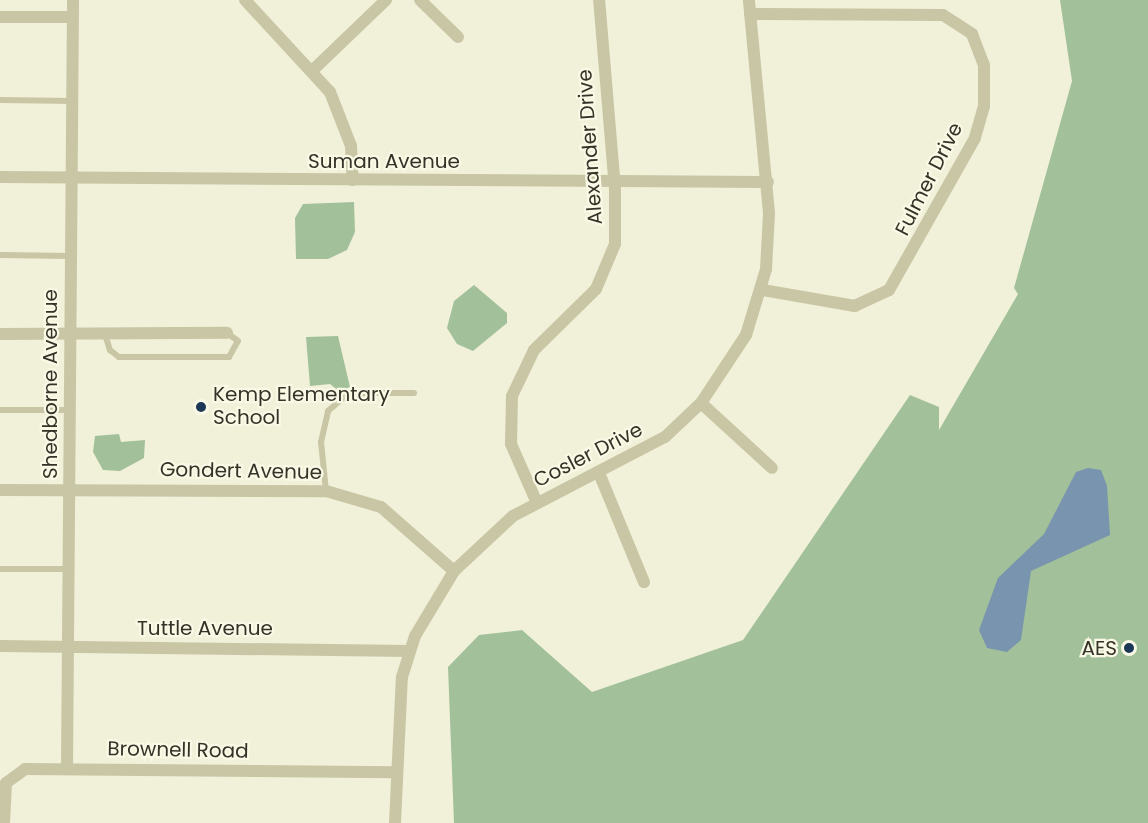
<!DOCTYPE html>
<html>
<head>
<meta charset="utf-8">
<style>
	body { margin:0 }
	#map { position:relative; width:1148px; height:823px; overflow:hidden; background:#f1f1d9; font-family:Poppins,sans-serif }
	div>[style] { position:absolute }
	.green>* { inset:0; background:#a2c09a }
	.water>* { inset:0; background:#7994ae }
	.lane>* { height:6px; margin:-3px; padding:0 3px; transform-origin:3px; border-radius:3px; background:#c9c6a6 }
	.street>* { height:12px; margin:-6px; padding:0 6px; transform-origin:6px; border-radius:6px; background:#c9c6a6 }
	.dots>* { width:16px; height:16px; translate:-50% -50%; box-sizing:border-box; border:3px solid #f9f9e6; border-radius:50% }
	span { translate:-50% -50%; white-space:nowrap; text-align:center; line-height:1.15; -webkit-text-stroke:4.5px #f9f9e6; paint-order:stroke }
	.street-label { font-size:20px; color:#353227 }
	.poi-label { font-size:20px; color:#353227 }
	.left { translate:0 -50%; text-align:left }
	.right { translate:-100% -50%; text-align:right }
</style>
</head>
<body>
<div id="map">
	<div class="green">
		<i style="clip-path:polygon(1060px 0,1148px 0,1148px 823px,454px 823px,448px 667px,479px 635px,522px 630px,592px 692px,743px 640px,910px 395px,939px 407px,939px 430px,1018px 294px,1014px 288px,1072px 81px)"></i>
		<i style="clip-path:polygon(354px 202px,355px 232px,347px 250px,328px 259px,296px 259px,295px 218px,303px 204px)"></i>
		<i style="clip-path:polygon(474px 285px,507px 313px,507px 323px,473px 351px,457px 344px,447px 328px,454px 301px)"></i>
		<i style="clip-path:polygon(338px 336px,350px 387px,339px 391px,330px 384px,310px 386px,306px 337px)"></i>
		<i style="clip-path:polygon(119px 434px,121px 442px,145px 440px,144px 458px,120px 471px,103px 470px,93px 452px,95px 436px)"></i>
	</div>
	<div class="water">
		<i style="clip-path:polygon(1088px 468px,1101px 470px,1107px 486px,1110px 535px,1031px 571px,1021px 640px,1007px 652px,987px 648px,979px 630px,998px 578px,1044px 534px,1076px 472px)"></i>
	</div>
	<div class="lane">
		<i style="left:0;top:100px;width:72px;rotate:0.8deg"></i>
		<i style="left:0;top:255px;width:71px;rotate:0.8deg"></i>
		<i style="left:105px;top:334px;width:17px;rotate:73deg"></i>
		<i style="left:110px;top:350px;width:11px;rotate:38deg"></i>
		<i style="left:119px;top:357px;width:110px"></i>
		<i style="left:229px;top:357px;width:18px;rotate:-61deg"></i>
		<i style="left:238px;top:341px;width:14px;rotate:-144deg"></i>
		<i style="left:0;top:410px;width:70px"></i>
		<i style="left:326px;top:491px;width:49px;rotate:-95.8deg"></i>
		<i style="left:321px;top:442px;width:32px;rotate:-77deg"></i>
		<i style="left:328px;top:411px;width:20px;rotate:-41deg"></i>
		<i style="left:343px;top:398px;width:22px;rotate:-13deg"></i>
		<i style="left:364px;top:393px;width:50px"></i>
		<i style="left:0;top:569px;width:68px"></i>
	</div>
	<div class="street">
		<i style="left:245px;top:0;width:125px;rotate:47.3deg"></i>
		<i style="left:330px;top:92px;width:58px;rotate:68.7deg"></i>
		<i style="left:351px;top:146px;width:34px;rotate:87deg"></i>
		<i style="left:420px;top:0;width:53px;rotate:44.2deg"></i>
		<i style="left:750px;top:14px;width:193px;rotate:0.3deg"></i>
		<i style="left:943px;top:15px;width:35px;rotate:33deg"></i>
		<i style="left:972px;top:34px;width:33px;rotate:69deg"></i>
		<i style="left:984px;top:65px;width:41px;rotate:90deg"></i>
		<i style="left:984px;top:106px;width:33px;rotate:106deg"></i>
		<i style="left:975px;top:138px;width:175px;rotate:119.5deg"></i>
		<i style="left:889px;top:290px;width:38px;rotate:155deg"></i>
		<i style="left:855px;top:306px;width:94px;rotate:-170.2deg"></i>
		<i style="left:0;top:17px;width:73px"></i>
		<i style="left:314px;top:69px;width:100px;rotate:-43.8deg"></i>
		<i style="left:0;top:177px;width:768px;rotate:0.37deg"></i>
		<i style="left:0;top:334px;width:227px;rotate:-0.3deg"></i>
		<i style="left:701px;top:403px;width:96px;rotate:42.5deg"></i>
		<i style="left:599px;top:473px;width:118px;rotate:67.6deg"></i>
		<i style="left:0;top:490px;width:326px;rotate:0.2deg"></i>
		<i style="left:326px;top:491px;width:57px;rotate:16.2deg"></i>
		<i style="left:381px;top:507px;width:97px;rotate:41.2deg"></i>
		<i style="left:537px;top:503px;width:64px;rotate:-113.8deg"></i>
		<i style="left:511px;top:444px;width:48px;rotate:-88.8deg"></i>
		<i style="left:512px;top:396px;width:51px;rotate:-64.4deg"></i>
		<i style="left:534px;top:350px;width:87px;rotate:-44.5deg"></i>
		<i style="left:596px;top:289px;width:49px;rotate:-67.1deg"></i>
		<i style="left:615px;top:244px;width:55px;rotate:-90deg"></i>
		<i style="left:615px;top:189px;width:190px;rotate:-94.8deg"></i>
		<i style="left:0;top:646px;width:409px;rotate:0.7deg"></i>
		<i style="left:67px;top:768px;width:768px;rotate:-89.55deg"></i>
		<i style="left:4px;top:823px;width:40px;rotate:-87.1deg"></i>
		<i style="left:6px;top:783px;width:24px;rotate:-36deg"></i>
		<i style="left:25px;top:769px;width:371px;rotate:0.5deg"></i>
		<i style="left:395px;top:823px;width:146px;rotate:-87.3deg"></i>
		<i style="left:402px;top:677px;width:43px;rotate:-72.4deg"></i>
		<i style="left:415px;top:636px;width:76px;rotate:-59deg"></i>
		<i style="left:454px;top:571px;width:81px;rotate:-43deg"></i>
		<i style="left:513px;top:516px;width:171px;rotate:-27.5deg"></i>
		<i style="left:665px;top:437px;width:50px;rotate:-43.4deg"></i>
		<i style="left:701px;top:403px;width:82px;rotate:-56.5deg"></i>
		<i style="left:746px;top:335px;width:69px;rotate:-73.1deg"></i>
		<i style="left:766px;top:269px;width:56px;rotate:-86.9deg"></i>
		<i style="left:769px;top:213px;width:214px;rotate:-95.4deg"></i>
	</div>
	<div class="dots">
		<i style="left:201px;top:407px;background:#1d3856"></i>
		<i style="left:1129px;top:648px;background:#1d3856"></i>
	</div>
	<div class="street-label">
		<span style="left:590px;top:147px;rotate:-94deg">Alexander Drive</span>
		<span style="left:384px;top:161px">Suman Avenue</span>
		<span style="left:929px;top:179px;rotate:-63deg">Fulmer Drive</span>
		<span style="left:50px;top:384px;rotate:-90deg">Shedborne Avenue</span>
		<span style="left:588px;top:455px;rotate:-27deg">Cosler Drive</span>
		<span style="left:241px;top:471px;rotate:1deg">Gondert Avenue</span>
		<span style="left:205px;top:628px">Tuttle Avenue</span>
		<span style="left:178px;top:750px;rotate:1deg">Brownell Road</span>
	</div>
	<div class="poi-label">
		<span class="left" style="left:213px;top:406px">Kemp Elementary<br>School</span>
		<span class="right" style="left:1117px;top:648px">AES</span>
	</div>
</div>
</body>
</html>
